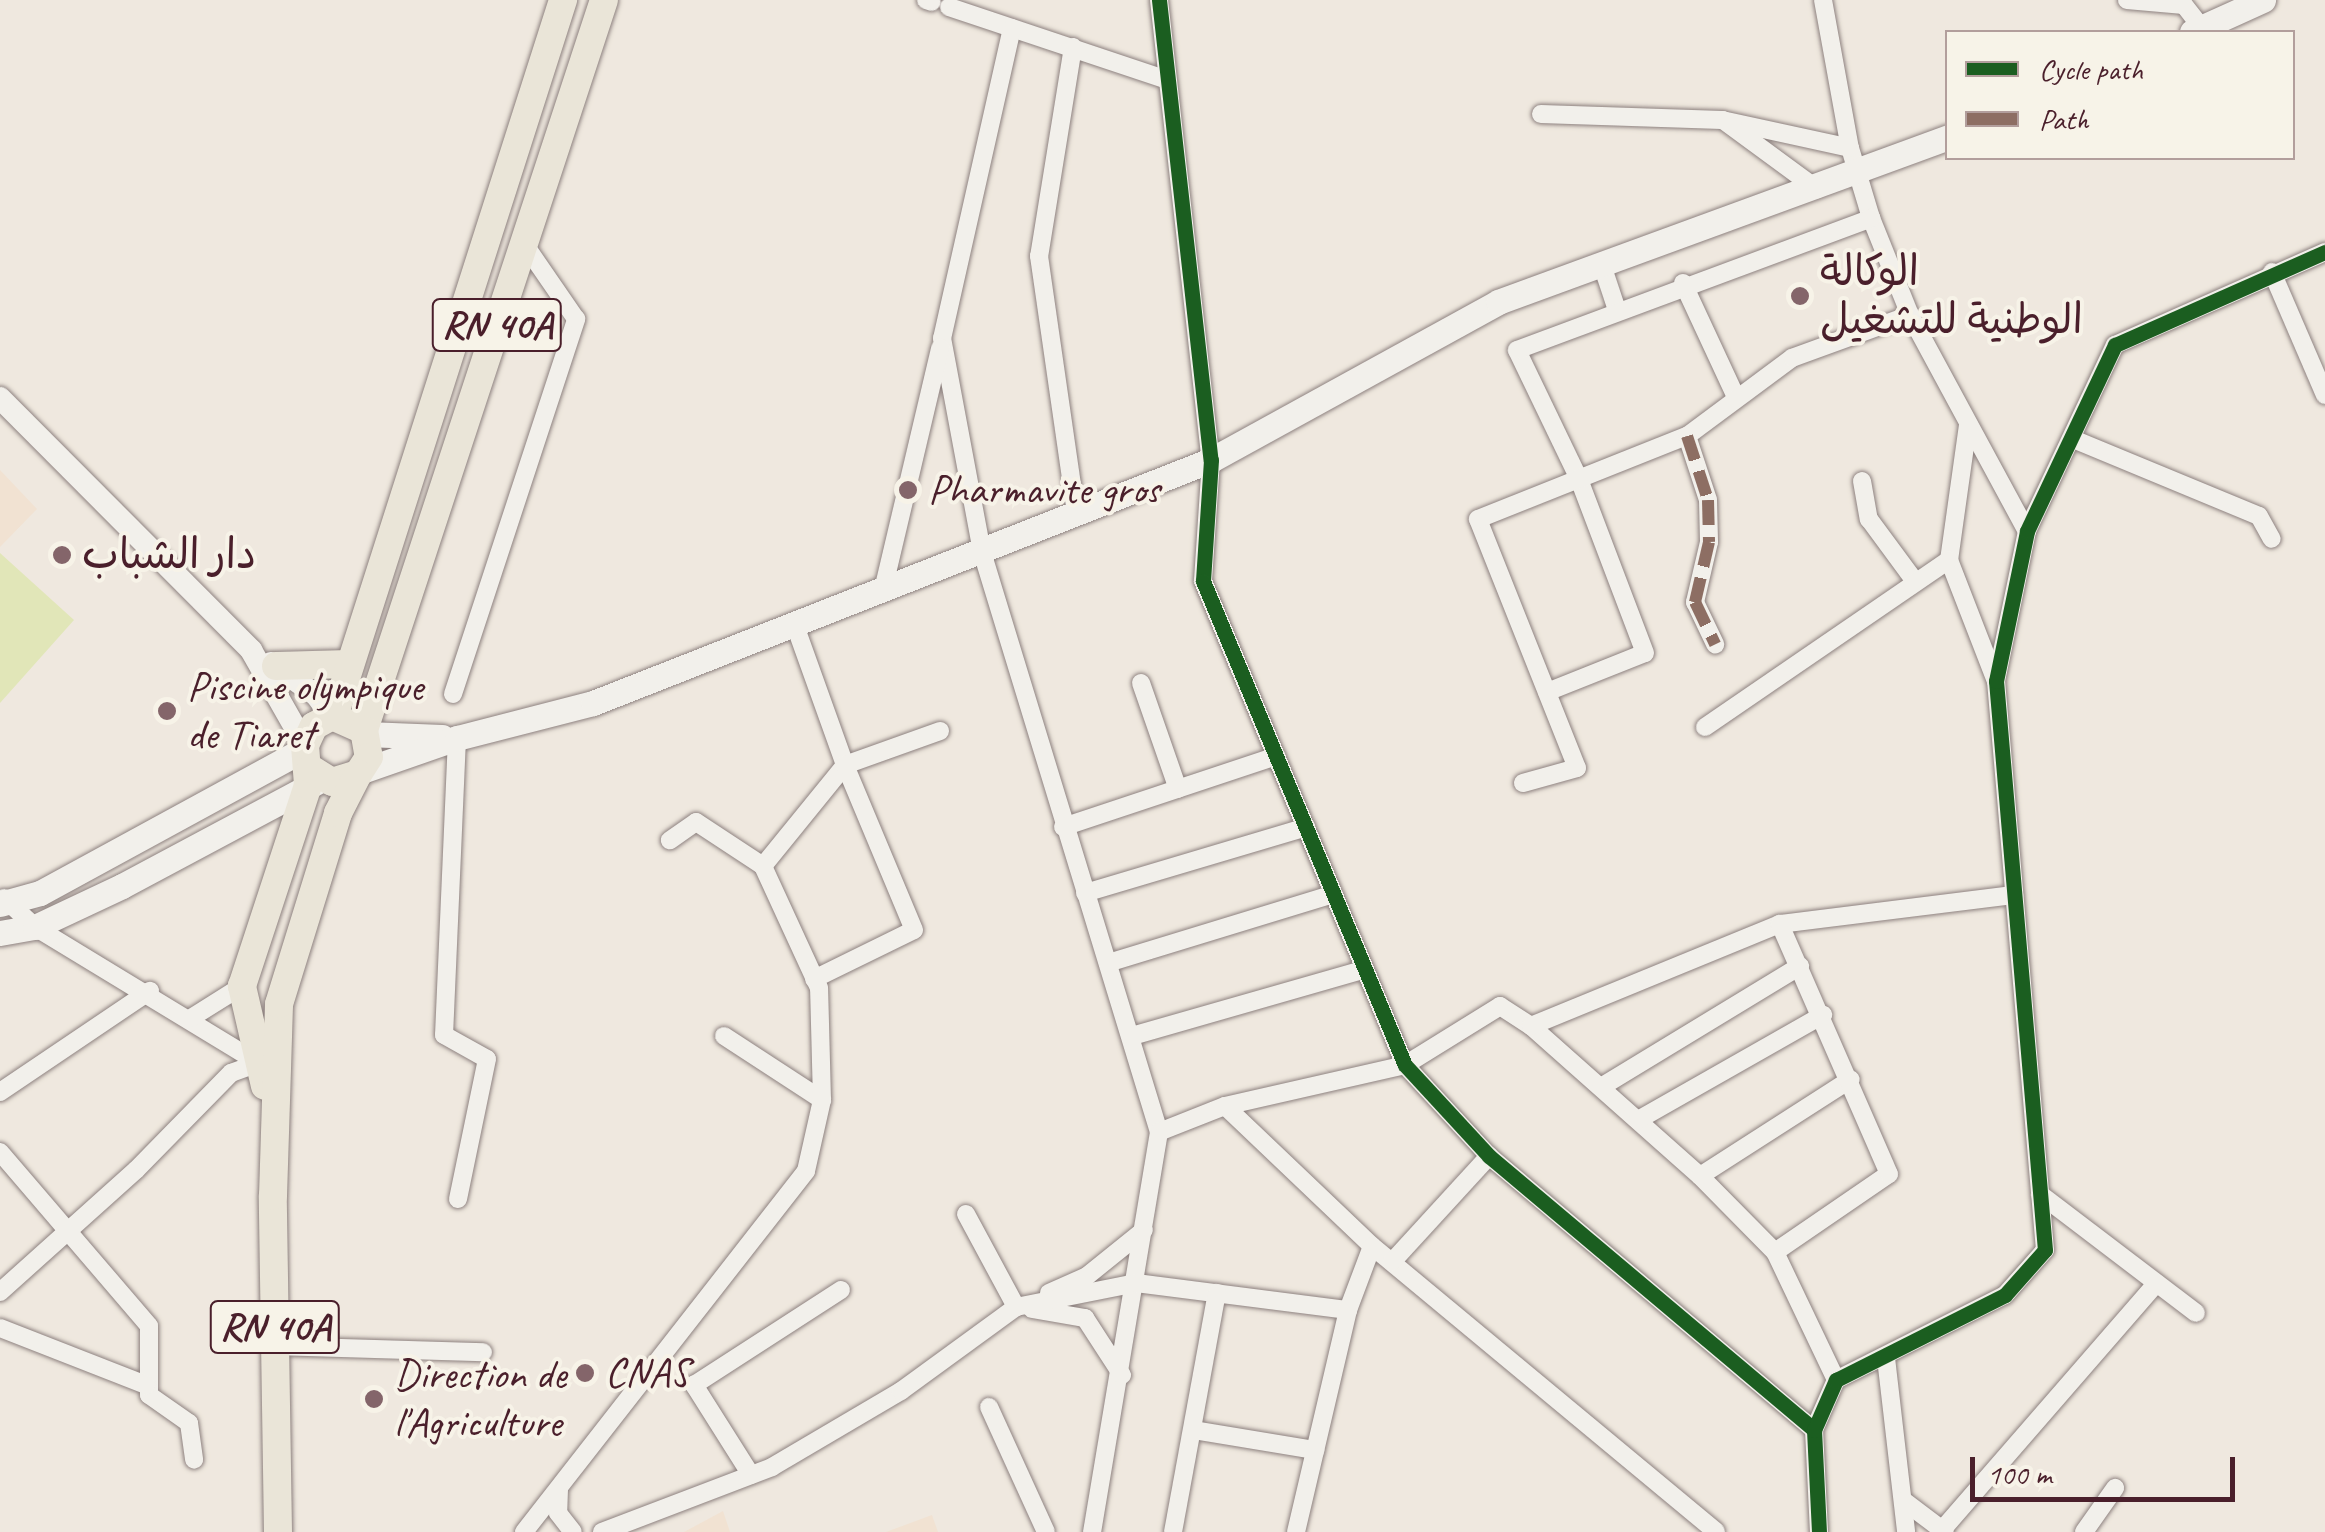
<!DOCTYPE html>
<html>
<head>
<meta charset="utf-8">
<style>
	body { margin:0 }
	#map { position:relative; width:2325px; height:1532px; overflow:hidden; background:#efe8df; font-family:Caveat,"Playpen Sans Arabic",sans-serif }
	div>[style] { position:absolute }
	.built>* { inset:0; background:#f1e2d2 }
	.green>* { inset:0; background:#e1e6b8 }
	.roads { filter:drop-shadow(0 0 2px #8d817f) drop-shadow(0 0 2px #8d817f) }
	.minor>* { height:18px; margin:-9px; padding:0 9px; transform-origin:9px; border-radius:9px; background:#f2f0eb }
	.tertiary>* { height:22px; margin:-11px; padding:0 11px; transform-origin:11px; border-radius:11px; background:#f2f0eb }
	.secondary>* { height:25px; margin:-12.5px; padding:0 12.5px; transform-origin:12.5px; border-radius:12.5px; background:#f2f0eb }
	.primary>* { height:28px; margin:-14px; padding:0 14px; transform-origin:14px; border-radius:14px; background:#eae5d8 }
	.quiet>* { height:12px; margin-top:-6px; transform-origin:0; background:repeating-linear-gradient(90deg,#8d6e63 0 25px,transparent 0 37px) }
	.cycleway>* { height:15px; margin:-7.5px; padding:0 7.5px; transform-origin:7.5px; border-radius:7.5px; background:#1b5e20 }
	.dots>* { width:28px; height:28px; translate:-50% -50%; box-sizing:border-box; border:5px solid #f7f3e8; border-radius:50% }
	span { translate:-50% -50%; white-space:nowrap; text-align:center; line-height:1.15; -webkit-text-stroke:8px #f7f3e8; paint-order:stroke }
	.shield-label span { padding:2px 8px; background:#f7f3e8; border:2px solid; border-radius:8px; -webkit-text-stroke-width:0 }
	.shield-label { font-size:40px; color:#4a1f2b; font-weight:700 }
	.poi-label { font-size:42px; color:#4a1f2b }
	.left { translate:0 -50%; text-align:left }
	.legend { position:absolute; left:1945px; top:30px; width:350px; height:130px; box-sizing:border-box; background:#f7f3e8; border:2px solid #b29e9c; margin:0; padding:12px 18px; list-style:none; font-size:30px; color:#4a1f2b }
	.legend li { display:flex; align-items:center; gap:20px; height:50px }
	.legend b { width:50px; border:2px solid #b29e9c }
	.scale { position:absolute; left:1970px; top:1457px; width:265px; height:45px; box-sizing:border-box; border:5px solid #4a1f2b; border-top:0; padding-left:12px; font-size:30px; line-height:35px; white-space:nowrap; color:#4a1f2b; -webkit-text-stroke:8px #f7f3e8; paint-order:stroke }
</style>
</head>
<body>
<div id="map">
	<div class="built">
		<i style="clip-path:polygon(0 470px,37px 509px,0 547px)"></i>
		<i style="clip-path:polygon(723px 1511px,730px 1532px,684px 1532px)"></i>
		<i style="clip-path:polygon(932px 1515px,938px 1532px,886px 1532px)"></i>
	</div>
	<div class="green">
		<i style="clip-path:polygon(0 553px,74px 620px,0 703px)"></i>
	</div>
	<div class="roads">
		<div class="minor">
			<i style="left:926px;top:0;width:6px;rotate:18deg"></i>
			<i style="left:1159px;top:0;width:463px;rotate:83.6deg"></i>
			<i style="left:1211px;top:460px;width:121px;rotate:93.8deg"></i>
			<i style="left:1203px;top:581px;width:524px;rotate:67.35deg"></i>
			<i style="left:1405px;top:1065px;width:124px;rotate:47.3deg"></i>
			<i style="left:1489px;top:1156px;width:425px;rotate:40.1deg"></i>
			<i style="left:1823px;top:0;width:150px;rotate:79.7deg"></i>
			<i style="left:1850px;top:148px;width:73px;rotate:73.3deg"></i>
			<i style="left:1871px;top:218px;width:105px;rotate:68.1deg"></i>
			<i style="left:1910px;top:315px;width:246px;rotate:61.6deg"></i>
			<i style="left:2127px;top:0;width:57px;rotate:5deg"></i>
			<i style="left:2184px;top:5px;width:29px;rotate:52deg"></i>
			<i style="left:949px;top:7px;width:230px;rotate:18.5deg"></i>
			<i style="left:1012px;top:28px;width:318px;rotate:102.7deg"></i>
			<i style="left:942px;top:338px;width:218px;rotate:79.4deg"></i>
			<i style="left:982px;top:552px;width:606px;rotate:73.03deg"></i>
			<i style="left:1159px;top:1132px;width:406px;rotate:99.5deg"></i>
			<i style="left:1073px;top:47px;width:212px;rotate:99.2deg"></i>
			<i style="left:1039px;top:256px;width:259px;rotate:81.8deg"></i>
			<i style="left:1541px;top:114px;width:181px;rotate:1.9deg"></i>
			<i style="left:1722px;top:120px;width:131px;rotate:12.3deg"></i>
			<i style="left:1723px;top:120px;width:117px;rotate:36.3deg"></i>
			<i style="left:1602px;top:265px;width:47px;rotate:71.6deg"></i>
			<i style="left:2272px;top:272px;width:134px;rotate:66.7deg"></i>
			<i style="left:1683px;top:283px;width:123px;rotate:65.1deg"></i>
			<i style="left:1968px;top:425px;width:136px;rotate:98deg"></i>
			<i style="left:1949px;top:560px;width:130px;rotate:68.8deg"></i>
			<i style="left:1687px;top:436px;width:67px;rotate:71.8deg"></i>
			<i style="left:1708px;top:500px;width:42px;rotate:88.6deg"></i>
			<i style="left:1709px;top:542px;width:62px;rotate:103.1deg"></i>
			<i style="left:1695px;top:602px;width:47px;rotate:64.5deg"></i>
			<i style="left:2073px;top:439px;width:201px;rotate:22.5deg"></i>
			<i style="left:2259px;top:516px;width:26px;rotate:61deg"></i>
			<i style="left:1862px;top:481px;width:39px;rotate:80deg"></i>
			<i style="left:1869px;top:519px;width:76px;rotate:53.6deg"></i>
			<i style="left:883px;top:590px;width:249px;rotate:-76.7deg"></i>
			<i style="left:1141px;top:683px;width:112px;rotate:70.8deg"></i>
			<i style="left:1547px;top:692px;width:105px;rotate:-21.7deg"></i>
			<i style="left:1645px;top:653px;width:186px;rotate:-110.8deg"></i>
			<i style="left:1579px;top:479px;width:143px;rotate:-115.7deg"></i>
			<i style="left:1517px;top:350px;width:378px;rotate:-20.4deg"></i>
			<i style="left:453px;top:694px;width:395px;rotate:-71.8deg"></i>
			<i style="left:576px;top:319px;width:90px;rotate:-124.6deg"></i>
			<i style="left:1705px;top:727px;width:296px;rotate:-34.4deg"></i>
			<i style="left:457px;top:738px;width:297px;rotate:92.5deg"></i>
			<i style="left:444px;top:1035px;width:49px;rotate:29.2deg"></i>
			<i style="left:487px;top:1059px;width:143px;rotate:101.7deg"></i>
			<i style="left:1523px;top:783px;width:56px;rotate:-15.5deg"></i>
			<i style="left:1577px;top:768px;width:268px;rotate:-111.7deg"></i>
			<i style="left:1478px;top:519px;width:225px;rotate:-21.7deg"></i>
			<i style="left:1687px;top:436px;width:131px;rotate:-36.6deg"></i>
			<i style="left:1792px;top:358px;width:126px;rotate:-20deg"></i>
			<i style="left:1063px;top:827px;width:225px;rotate:-18.4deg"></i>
			<i style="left:763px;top:866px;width:130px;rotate:-50.9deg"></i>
			<i style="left:845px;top:765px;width:149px;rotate:-109.7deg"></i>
			<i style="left:1085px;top:893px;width:231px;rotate:-16.6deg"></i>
			<i style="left:4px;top:898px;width:42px;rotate:43.1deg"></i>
			<i style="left:35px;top:927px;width:262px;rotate:31.3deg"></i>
			<i style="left:1108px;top:963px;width:236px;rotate:-17deg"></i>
			<i style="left:814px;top:979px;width:111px;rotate:-26.1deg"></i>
			<i style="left:914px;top:930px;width:179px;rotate:-112.7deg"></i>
			<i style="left:845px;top:765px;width:101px;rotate:-19.7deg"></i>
			<i style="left:191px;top:1018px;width:60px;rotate:-32.1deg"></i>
			<i style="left:1531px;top:1026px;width:226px;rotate:41.6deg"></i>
			<i style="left:1700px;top:1176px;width:107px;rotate:45.4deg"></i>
			<i style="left:1775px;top:1252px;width:142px;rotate:64.5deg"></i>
			<i style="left:724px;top:1036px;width:117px;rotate:33.1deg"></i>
			<i style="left:1132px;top:1036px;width:242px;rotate:-16deg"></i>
			<i style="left:1601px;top:1087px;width:233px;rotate:-31.3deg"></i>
			<i style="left:0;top:1092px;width:181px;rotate:-34deg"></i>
			<i style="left:1225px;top:1106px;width:203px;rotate:43.6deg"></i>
			<i style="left:1372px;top:1246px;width:447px;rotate:39.7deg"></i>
			<i style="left:1638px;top:1120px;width:213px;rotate:-29.6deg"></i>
			<i style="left:1159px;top:1132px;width:71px;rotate:-21.5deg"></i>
			<i style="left:1225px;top:1106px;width:185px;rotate:-12.8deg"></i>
			<i style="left:1405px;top:1065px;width:112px;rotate:-31.8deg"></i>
			<i style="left:1500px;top:1006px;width:37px;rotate:33deg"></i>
			<i style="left:1531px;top:1026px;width:269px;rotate:-22.3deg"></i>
			<i style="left:1780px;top:924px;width:236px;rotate:-7.1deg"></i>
			<i style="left:0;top:1152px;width:229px;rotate:49.4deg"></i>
			<i style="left:149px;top:1326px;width:69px;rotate:90deg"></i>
			<i style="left:149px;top:1395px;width:49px;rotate:35deg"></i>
			<i style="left:189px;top:1423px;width:37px;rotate:82deg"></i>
			<i style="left:1700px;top:1176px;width:179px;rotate:-32.7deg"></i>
			<i style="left:2040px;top:1194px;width:196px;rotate:37.3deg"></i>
			<i style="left:966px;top:1214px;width:106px;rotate:61.7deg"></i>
			<i style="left:1775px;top:1252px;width:138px;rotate:-34.4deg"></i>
			<i style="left:1889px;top:1174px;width:273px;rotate:-113.6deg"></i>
			<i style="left:1392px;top:1262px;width:144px;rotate:-47.5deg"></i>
			<i style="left:0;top:1292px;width:183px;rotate:-41.9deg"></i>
			<i style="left:136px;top:1170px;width:136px;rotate:-45.6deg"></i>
			<i style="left:231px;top:1073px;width:30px;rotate:-20deg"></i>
			<i style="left:1049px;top:1293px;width:42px;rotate:-24.1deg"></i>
			<i style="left:1087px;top:1276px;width:73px;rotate:-38.9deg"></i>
			<i style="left:1032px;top:1309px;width:54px;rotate:9.6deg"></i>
			<i style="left:1085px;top:1318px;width:68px;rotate:57deg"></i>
			<i style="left:0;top:1328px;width:157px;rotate:21.3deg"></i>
			<i style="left:275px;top:1346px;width:208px;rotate:1.7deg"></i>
			<i style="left:1886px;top:1358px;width:175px;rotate:83.4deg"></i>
			<i style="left:989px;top:1407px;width:137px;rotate:65.5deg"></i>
			<i style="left:1194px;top:1430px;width:123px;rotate:9.4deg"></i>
			<i style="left:751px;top:1475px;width:107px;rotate:-122.3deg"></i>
			<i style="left:694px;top:1385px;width:175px;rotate:-32.9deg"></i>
			<i style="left:559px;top:1489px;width:24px;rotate:92deg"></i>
			<i style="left:558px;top:1513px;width:24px;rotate:52deg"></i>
			<i style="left:1904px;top:1501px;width:51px;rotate:37.1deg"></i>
			<i style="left:1942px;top:1530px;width:327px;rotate:-49deg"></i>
			<i style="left:524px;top:1532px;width:458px;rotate:-52deg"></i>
			<i style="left:806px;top:1171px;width:73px;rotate:-77.3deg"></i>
			<i style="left:822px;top:1100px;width:112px;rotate:-91.5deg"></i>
			<i style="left:819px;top:988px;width:134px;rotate:-114.7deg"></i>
			<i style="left:763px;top:866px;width:80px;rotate:-146.7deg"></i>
			<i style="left:696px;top:822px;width:32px;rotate:145deg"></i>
			<i style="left:602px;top:1532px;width:182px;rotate:-20.9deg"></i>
			<i style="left:772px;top:1467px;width:150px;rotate:-30.5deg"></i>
			<i style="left:901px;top:1391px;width:142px;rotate:-36.1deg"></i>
			<i style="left:1016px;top:1307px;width:122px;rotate:-11.3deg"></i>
			<i style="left:1136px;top:1283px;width:214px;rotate:7.3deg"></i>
			<i style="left:1173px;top:1532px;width:243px;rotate:-79.6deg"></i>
			<i style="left:1296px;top:1532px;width:228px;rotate:-76.8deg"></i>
			<i style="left:1348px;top:1310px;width:68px;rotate:-69.4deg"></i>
			<i style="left:1819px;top:1532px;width:102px;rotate:-92.8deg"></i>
			<i style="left:1814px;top:1430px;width:55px;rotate:-66.3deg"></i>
			<i style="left:1836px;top:1380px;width:189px;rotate:-26.7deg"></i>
			<i style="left:2005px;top:1295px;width:60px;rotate:-48.4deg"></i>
			<i style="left:2045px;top:1250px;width:571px;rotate:-94.92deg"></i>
			<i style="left:1996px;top:681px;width:153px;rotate:-78.3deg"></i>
			<i style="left:2027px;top:531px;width:206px;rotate:-64.7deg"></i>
			<i style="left:2115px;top:345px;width:230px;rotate:-23.9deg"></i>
			<i style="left:2084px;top:1532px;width:54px;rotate:-54.8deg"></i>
		</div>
		<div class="tertiary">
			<i style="left:0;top:398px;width:356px;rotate:45.1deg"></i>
			<i style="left:251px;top:650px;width:109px;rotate:60.4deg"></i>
			<i style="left:271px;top:663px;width:55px;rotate:35.4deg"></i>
			<i style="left:316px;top:695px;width:26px;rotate:53deg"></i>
		</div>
		<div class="secondary">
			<i style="left:2192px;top:32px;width:78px;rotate:-24.3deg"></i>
			<i style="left:366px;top:734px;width:76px;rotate:2.3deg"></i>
			<i style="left:362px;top:771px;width:101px;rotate:-19.2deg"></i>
			<i style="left:457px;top:738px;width:140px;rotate:-14.4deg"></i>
			<i style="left:593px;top:703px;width:664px;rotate:-21.46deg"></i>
			<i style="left:1211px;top:460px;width:328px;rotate:-28.8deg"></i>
			<i style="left:1498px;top:302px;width:479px;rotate:-20.1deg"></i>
			<i style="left:0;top:904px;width:41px;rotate:-15.4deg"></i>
			<i style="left:40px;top:893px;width:301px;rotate:-28.6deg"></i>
			<i style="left:0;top:933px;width:36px;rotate:-10deg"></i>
			<i style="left:35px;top:927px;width:96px;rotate:-25.2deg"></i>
			<i style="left:122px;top:886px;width:223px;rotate:-28.1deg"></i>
		</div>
		<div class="primary">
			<i style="left:276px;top:666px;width:73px;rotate:-1.6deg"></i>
			<i style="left:334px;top:716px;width:752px;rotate:-72.26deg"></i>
			<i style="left:364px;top:730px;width:768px;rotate:-71.8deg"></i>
			<i style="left:265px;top:1086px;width:103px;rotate:-103deg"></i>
			<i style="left:242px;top:986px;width:212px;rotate:-71.8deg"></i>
			<i style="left:308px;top:785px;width:40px;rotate:-94.3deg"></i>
			<i style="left:305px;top:745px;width:21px;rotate:-65deg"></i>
			<i style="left:314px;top:726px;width:21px;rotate:-29deg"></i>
			<i style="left:332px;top:716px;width:35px;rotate:24deg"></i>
			<i style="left:364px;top:730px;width:27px;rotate:80deg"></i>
			<i style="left:369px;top:757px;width:20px;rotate:123deg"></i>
			<i style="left:358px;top:774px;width:27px;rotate:163deg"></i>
			<i style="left:332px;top:782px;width:25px;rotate:-148deg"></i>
			<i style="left:278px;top:1532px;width:336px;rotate:-90.9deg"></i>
			<i style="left:273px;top:1196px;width:192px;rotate:-88.2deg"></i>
			<i style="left:279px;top:1004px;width:200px;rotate:-72.8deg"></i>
			<i style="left:338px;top:813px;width:44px;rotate:-62.9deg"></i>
		</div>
	</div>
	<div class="quiet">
		<i style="left:1687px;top:436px;width:67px;rotate:71.8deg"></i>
		<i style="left:1708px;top:500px;width:42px;rotate:88.6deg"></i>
		<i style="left:1709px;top:542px;width:62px;rotate:103.1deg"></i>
		<i style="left:1695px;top:602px;width:47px;rotate:64.5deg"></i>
	</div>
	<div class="cycleway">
		<i style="left:1159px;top:0;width:463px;rotate:83.6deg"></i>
		<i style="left:1211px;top:460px;width:121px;rotate:93.8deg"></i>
		<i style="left:1203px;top:581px;width:524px;rotate:67.35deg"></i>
		<i style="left:1405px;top:1065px;width:124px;rotate:47.3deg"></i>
		<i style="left:1489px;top:1156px;width:425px;rotate:40.1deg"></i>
		<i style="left:1819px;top:1532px;width:102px;rotate:-92.8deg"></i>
		<i style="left:1814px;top:1430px;width:55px;rotate:-66.3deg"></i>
		<i style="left:1836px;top:1380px;width:189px;rotate:-26.7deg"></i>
		<i style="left:2005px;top:1295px;width:60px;rotate:-48.4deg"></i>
		<i style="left:2045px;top:1250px;width:571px;rotate:-94.92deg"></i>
		<i style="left:1996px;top:681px;width:153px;rotate:-78.3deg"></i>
		<i style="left:2027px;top:531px;width:206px;rotate:-64.7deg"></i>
		<i style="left:2115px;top:345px;width:230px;rotate:-23.9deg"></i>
	</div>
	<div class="dots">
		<i style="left:1800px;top:296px;background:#84656a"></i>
		<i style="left:908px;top:490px;background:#84656a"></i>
		<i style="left:62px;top:555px;background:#84656a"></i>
		<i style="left:167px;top:711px;background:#84656a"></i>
		<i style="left:585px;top:1373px;background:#84656a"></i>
		<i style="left:374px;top:1399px;background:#84656a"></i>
	</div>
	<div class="shield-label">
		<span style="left:497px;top:325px">RN 40A</span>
		<span style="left:275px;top:1327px">RN 40A</span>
	</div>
	<div class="poi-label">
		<span class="left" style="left:1820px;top:296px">الوكالة<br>الوطنية للتشغيل</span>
		<span class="left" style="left:928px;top:490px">Pharmavite gros</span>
		<span class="left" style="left:82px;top:555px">دار الشباب</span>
		<span class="left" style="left:187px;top:711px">Piscine olympique<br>de Tiaret</span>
		<span class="left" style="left:605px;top:1373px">CNAS</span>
		<span class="left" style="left:394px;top:1399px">Direction de<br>l'Agriculture</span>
	</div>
	<ul class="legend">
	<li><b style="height:12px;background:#1b5e20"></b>Cycle path</li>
	<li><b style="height:12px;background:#8d6e63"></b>Path</li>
	</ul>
	<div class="scale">100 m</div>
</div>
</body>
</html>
